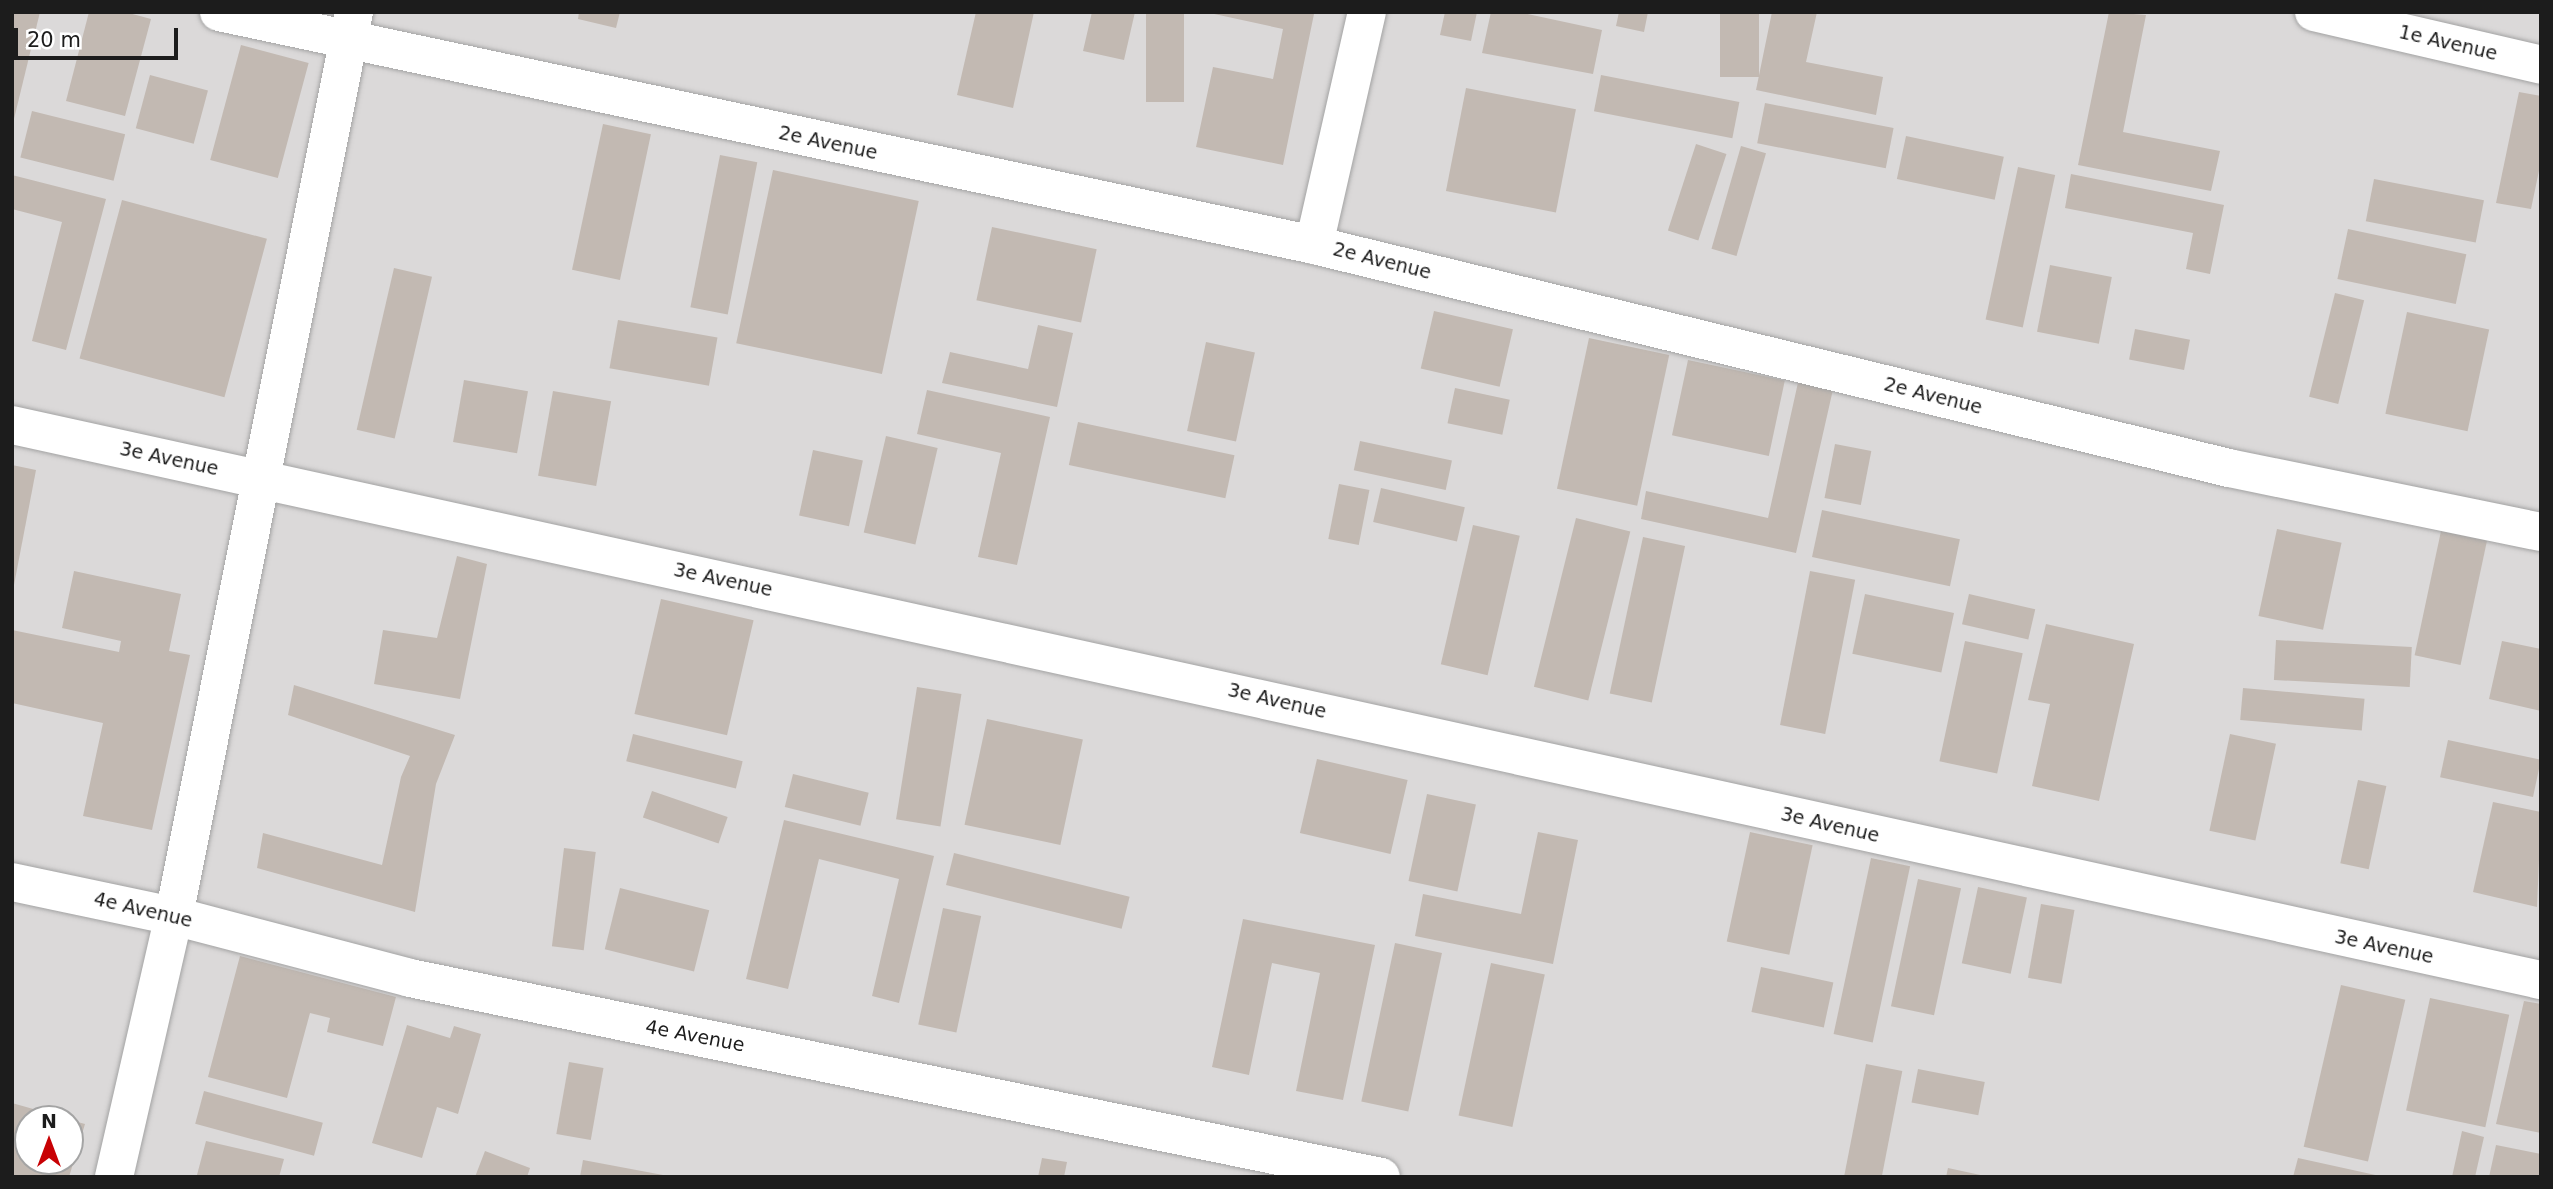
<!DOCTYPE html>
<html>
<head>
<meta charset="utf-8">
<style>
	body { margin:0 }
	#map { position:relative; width:2553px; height:1189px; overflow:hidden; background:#eeeae2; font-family:"DejaVu Sans",sans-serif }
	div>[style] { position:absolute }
	.residential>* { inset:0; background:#dbd9d9 }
	.building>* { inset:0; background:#c2b9b2; transform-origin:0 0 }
	.roads { filter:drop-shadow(0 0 2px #a3a3a3) drop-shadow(0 0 2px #a3a3a3) }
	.minor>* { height:38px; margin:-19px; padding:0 19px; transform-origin:19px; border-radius:19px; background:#fff }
	.tertiary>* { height:38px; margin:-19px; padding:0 19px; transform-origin:19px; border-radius:19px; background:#fff }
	span { translate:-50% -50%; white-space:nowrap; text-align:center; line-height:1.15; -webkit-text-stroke:5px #fff; paint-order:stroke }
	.street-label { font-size:19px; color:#1c1c1c }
	.frame { position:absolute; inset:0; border:14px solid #1c1c1c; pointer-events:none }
	.north { position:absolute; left:14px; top:1105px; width:70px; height:70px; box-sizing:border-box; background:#fff; border:2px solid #a4a4a4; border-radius:50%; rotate:0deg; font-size:19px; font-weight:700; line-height:28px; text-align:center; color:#1c1c1c }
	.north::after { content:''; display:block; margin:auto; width:24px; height:32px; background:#c80104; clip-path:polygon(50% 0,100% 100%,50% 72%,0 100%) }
	.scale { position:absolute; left:14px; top:28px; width:164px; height:32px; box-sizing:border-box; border:4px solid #1c1c1c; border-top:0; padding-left:9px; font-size:21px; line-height:24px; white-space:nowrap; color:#1c1c1c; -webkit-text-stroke:5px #fff; paint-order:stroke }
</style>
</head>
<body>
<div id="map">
	<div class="residential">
		<i style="clip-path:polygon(evenodd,12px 12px,2541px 12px,2541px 1177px,12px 1177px,12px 12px,28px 1119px,70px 1119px,70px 1161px,28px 1161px,28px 1119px)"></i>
	</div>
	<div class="building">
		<i style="clip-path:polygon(12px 12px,40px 12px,13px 123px,12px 123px)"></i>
		<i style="clip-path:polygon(89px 12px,125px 12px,151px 19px,125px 116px,66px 101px)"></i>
		<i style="clip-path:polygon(579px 12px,620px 12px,616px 28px,578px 19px)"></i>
		<i style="clip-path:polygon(976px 12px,1034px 12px,1013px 108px,957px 95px)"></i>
		<i style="clip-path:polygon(1092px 12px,1135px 12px,1124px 60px,1083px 51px)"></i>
		<i style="left:1146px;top:12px;width:38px;height:90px"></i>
		<i style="clip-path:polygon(1205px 12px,1314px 14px,1283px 165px,1196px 147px,1213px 67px,1273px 79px,1283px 29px)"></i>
		<i style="clip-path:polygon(1445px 12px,1477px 12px,1471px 41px,1440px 35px)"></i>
		<i style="clip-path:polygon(1491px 12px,1518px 12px,1602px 30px,1593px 74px,1482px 53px)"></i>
		<i style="clip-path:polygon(1619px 12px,1648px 12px,1644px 32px,1616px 26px)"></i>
		<i style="left:1720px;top:12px;width:39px;height:65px"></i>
		<i style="clip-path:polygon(1772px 12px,1817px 12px,1806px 62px,1883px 77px,1876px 115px,1756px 90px)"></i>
		<i style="clip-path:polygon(2109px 12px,2146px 15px,2123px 132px,2220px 151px,2211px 191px,2078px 165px)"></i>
		<i style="left:241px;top:45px;width:70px;height:119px;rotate:15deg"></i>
		<i style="left:150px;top:75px;width:60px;height:55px;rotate:15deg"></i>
		<i style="left:1601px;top:75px;width:141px;height:37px;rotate:11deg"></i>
		<i style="left:1466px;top:88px;width:112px;height:105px;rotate:11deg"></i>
		<i style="clip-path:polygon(2519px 92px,2541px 96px,2541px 161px,2531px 209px,2496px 203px)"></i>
		<i style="left:1765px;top:103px;width:131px;height:41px;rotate:11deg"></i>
		<i style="left:32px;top:111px;width:96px;height:48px;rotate:14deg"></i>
		<i style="left:603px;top:124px;width:49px;height:149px;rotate:12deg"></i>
		<i style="left:1906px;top:136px;width:100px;height:44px;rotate:12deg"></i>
		<i style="left:1696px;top:144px;width:32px;height:91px;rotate:18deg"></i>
		<i style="left:1741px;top:146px;width:26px;height:107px;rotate:16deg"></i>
		<i style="left:720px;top:155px;width:38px;height:155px;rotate:11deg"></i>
		<i style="left:2018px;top:167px;width:38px;height:156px;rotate:12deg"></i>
		<i style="left:773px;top:170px;width:149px;height:177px;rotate:12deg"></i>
		<i style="clip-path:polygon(2071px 174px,2224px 205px,2210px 274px,2186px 269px,2193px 233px,2065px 208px)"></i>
		<i style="clip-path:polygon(12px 175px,106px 199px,66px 350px,32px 341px,62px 222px,12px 209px)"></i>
		<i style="left:2374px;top:179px;width:112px;height:43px;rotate:11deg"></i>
		<i style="left:122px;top:200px;width:150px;height:164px;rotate:15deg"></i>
		<i style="left:992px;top:227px;width:107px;height:75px;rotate:12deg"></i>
		<i style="left:2348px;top:229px;width:121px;height:51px;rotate:12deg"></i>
		<i style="left:2050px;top:265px;width:63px;height:68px;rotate:11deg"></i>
		<i style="left:394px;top:268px;width:39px;height:166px;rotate:13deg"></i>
		<i style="left:2335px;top:293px;width:30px;height:107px;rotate:14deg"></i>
		<i style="left:1434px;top:311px;width:81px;height:59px;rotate:13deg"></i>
		<i style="left:2407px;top:312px;width:84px;height:104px;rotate:12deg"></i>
		<i style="left:618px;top:320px;width:101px;height:49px;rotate:10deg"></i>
		<i style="clip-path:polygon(1038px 325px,1073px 333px,1057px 407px,942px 383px,950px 352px,1028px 369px)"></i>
		<i style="left:2135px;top:329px;width:56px;height:31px;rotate:11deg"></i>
		<i style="left:1589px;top:338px;width:82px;height:154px;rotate:12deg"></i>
		<i style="left:1206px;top:342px;width:50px;height:91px;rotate:12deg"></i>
		<i style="left:1688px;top:360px;width:99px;height:77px;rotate:12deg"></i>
		<i style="clip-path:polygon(1799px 378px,1834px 385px,1796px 553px,1641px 519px,1646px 491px,1768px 518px)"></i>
		<i style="left:464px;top:380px;width:65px;height:63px;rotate:10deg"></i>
		<i style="left:1455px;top:388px;width:56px;height:36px;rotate:12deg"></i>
		<i style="clip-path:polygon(927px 390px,1050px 417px,1017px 565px,978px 557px,1001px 453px,917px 434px)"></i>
		<i style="left:553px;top:391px;width:59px;height:86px;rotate:10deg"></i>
		<i style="left:1078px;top:422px;width:160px;height:44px;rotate:12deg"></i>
		<i style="left:886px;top:436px;width:53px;height:99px;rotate:13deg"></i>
		<i style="left:1360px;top:441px;width:94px;height:30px;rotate:12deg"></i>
		<i style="left:1835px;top:444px;width:37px;height:55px;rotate:11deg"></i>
		<i style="left:813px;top:450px;width:51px;height:67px;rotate:12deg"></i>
		<i style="clip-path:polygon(12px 465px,36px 470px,14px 585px,12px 584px)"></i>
		<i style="left:1339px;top:484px;width:31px;height:56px;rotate:11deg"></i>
		<i style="left:1381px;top:488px;width:86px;height:35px;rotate:13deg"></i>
		<i style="left:1822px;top:510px;width:141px;height:48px;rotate:12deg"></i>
		<i style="left:1576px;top:518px;width:56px;height:174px;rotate:14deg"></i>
		<i style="left:1473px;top:525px;width:48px;height:143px;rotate:13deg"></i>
		<i style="left:2277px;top:529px;width:66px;height:89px;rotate:12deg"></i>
		<i style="left:2441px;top:531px;width:47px;height:127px;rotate:12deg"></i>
		<i style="left:1643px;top:537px;width:43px;height:160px;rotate:12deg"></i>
		<i style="clip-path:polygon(457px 556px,487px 564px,460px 699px,374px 684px,383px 630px,437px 638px)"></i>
		<i style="clip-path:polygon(74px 571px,181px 594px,169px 651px,190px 655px,152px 830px,83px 816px,103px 723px,12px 703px,12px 630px,119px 652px,121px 641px,62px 628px)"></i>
		<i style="left:1810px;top:571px;width:46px;height:157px;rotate:11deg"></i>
		<i style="left:1865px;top:594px;width:91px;height:61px;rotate:12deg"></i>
		<i style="left:1969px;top:594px;width:68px;height:31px;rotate:13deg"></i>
		<i style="left:661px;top:599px;width:95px;height:118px;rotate:13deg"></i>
		<i style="clip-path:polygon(2046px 624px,2134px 644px,2099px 801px,2032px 786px,2050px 704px,2028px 700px)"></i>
		<i style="left:2276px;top:640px;width:136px;height:40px;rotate:3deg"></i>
		<i style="left:1965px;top:641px;width:59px;height:123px;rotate:12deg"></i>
		<i style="clip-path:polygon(2502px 641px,2541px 649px,2541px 711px,2489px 699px)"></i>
		<i style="clip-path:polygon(294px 685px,455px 735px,436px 784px,415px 912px,257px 868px,263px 833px,382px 865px,401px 777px,410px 756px,288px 715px)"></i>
		<i style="left:917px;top:687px;width:45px;height:134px;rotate:9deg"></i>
		<i style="left:2243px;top:688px;width:122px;height:32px;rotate:5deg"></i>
		<i style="left:987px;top:719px;width:98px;height:108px;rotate:12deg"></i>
		<i style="left:633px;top:734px;width:113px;height:28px;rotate:14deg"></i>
		<i style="left:2230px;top:734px;width:47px;height:99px;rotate:12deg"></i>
		<i style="left:2448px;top:740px;width:95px;height:38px;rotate:12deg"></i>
		<i style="left:1317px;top:759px;width:93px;height:76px;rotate:13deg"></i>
		<i style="left:793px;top:774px;width:78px;height:34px;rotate:14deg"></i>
		<i style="left:2358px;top:780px;width:29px;height:85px;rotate:12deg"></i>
		<i style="left:652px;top:791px;width:80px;height:28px;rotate:19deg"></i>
		<i style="left:1427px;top:794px;width:50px;height:89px;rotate:12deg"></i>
		<i style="clip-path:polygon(2493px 802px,2541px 812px,2537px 907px,2473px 892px)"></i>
		<i style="clip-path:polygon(784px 820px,934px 856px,899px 1003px,872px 996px,899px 879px,819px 859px,788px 989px,746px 979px)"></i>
		<i style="clip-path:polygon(1538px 832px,1578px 840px,1553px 964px,1415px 936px,1423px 894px,1521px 914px)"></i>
		<i style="left:1750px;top:832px;width:64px;height:112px;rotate:12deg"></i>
		<i style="left:564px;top:848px;width:32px;height:99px;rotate:7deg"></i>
		<i style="left:954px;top:853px;width:181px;height:33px;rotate:14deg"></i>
		<i style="left:1871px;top:858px;width:40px;height:180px;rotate:12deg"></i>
		<i style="left:1918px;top:879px;width:44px;height:130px;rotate:12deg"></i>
		<i style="left:1978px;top:887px;width:50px;height:78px;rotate:12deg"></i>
		<i style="left:620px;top:888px;width:92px;height:63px;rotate:14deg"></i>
		<i style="left:2041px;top:904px;width:34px;height:75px;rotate:10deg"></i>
		<i style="left:943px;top:908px;width:39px;height:119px;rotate:12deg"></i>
		<i style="clip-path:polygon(1243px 919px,1375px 945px,1343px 1100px,1296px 1091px,1320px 973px,1272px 963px,1249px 1075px,1212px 1067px)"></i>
		<i style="left:1395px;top:943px;width:48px;height:162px;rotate:12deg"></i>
		<i style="clip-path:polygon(240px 956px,396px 997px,383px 1046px,327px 1032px,330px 1018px,310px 1013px,287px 1098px,208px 1077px)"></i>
		<i style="left:1491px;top:963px;width:55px;height:156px;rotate:12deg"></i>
		<i style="left:1761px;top:967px;width:74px;height:46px;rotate:12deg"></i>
		<i style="left:2341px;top:985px;width:66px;height:166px;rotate:13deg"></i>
		<i style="left:2430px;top:998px;width:81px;height:115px;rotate:12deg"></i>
		<i style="clip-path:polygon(2524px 1001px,2541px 1004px,2541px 1133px,2496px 1124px)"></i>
		<i style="clip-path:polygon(407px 1025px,450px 1038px,454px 1026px,481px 1034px,458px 1114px,437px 1107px,422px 1158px,372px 1143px)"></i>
		<i style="left:569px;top:1062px;width:35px;height:73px;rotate:10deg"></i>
		<i style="left:1866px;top:1064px;width:37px;height:116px;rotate:11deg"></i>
		<i style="left:1918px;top:1069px;width:68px;height:34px;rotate:11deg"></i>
		<i style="left:204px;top:1091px;width:123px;height:34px;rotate:15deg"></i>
		<i style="clip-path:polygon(12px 1103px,65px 1118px,28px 1119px,28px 1161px,70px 1161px,70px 1120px,85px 1124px,69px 1177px,12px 1177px)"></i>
		<i style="clip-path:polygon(2462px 1131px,2484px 1137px,2475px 1177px,2452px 1177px)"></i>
		<i style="clip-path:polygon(206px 1141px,284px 1159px,279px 1177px,197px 1175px)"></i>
		<i style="clip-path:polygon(2496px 1145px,2541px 1154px,2541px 1177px,2489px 1177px)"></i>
		<i style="clip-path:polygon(485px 1151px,530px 1168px,527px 1177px,475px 1177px)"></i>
		<i style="clip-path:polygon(1042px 1158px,1067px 1162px,1064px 1177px,1038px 1177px)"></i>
		<i style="clip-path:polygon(2298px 1158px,2380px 1176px,2380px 1177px,2293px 1177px)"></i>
		<i style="clip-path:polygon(583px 1160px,663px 1175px,663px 1177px,580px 1177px)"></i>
		<i style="clip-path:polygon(1948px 1168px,1985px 1176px,1985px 1177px,1946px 1177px)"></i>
	</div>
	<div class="roads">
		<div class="minor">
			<i style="left:219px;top:12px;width:1120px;rotate:12.01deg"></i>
			<i style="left:1314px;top:245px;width:942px;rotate:13.7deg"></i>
			<i style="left:2229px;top:468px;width:318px;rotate:11.6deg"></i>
			<i style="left:2314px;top:12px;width:233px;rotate:13.1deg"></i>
			<i style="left:1314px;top:245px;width:239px;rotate:-77.2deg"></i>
			<i style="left:12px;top:425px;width:2589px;rotate:12.38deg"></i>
			<i style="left:12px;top:882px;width:166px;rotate:11.9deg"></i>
			<i style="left:174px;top:916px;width:244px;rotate:14.7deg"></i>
			<i style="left:410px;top:978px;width:991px;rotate:11.58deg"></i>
		</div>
		<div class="tertiary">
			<i style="left:114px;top:1177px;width:268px;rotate:-77.1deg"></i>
			<i style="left:174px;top:916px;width:922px;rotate:-78.74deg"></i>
		</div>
	</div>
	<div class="street-label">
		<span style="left:2448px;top:43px;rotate:13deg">1e Avenue</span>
		<span style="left:828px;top:143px;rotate:12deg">2e Avenue</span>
		<span style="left:1382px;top:261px;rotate:14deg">2e Avenue</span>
		<span style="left:1933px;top:396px;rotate:14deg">2e Avenue</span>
		<span style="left:169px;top:459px;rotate:12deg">3e Avenue</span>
		<span style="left:723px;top:580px;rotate:12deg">3e Avenue</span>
		<span style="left:1277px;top:701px;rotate:13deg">3e Avenue</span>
		<span style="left:1830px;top:825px;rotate:13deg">3e Avenue</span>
		<span style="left:143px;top:910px;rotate:13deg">4e Avenue</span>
		<span style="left:2384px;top:947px;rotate:12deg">3e Avenue</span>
		<span style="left:695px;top:1036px;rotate:11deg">4e Avenue</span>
	</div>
	<div class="frame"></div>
	<div class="north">N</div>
	<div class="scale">20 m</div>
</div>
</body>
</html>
